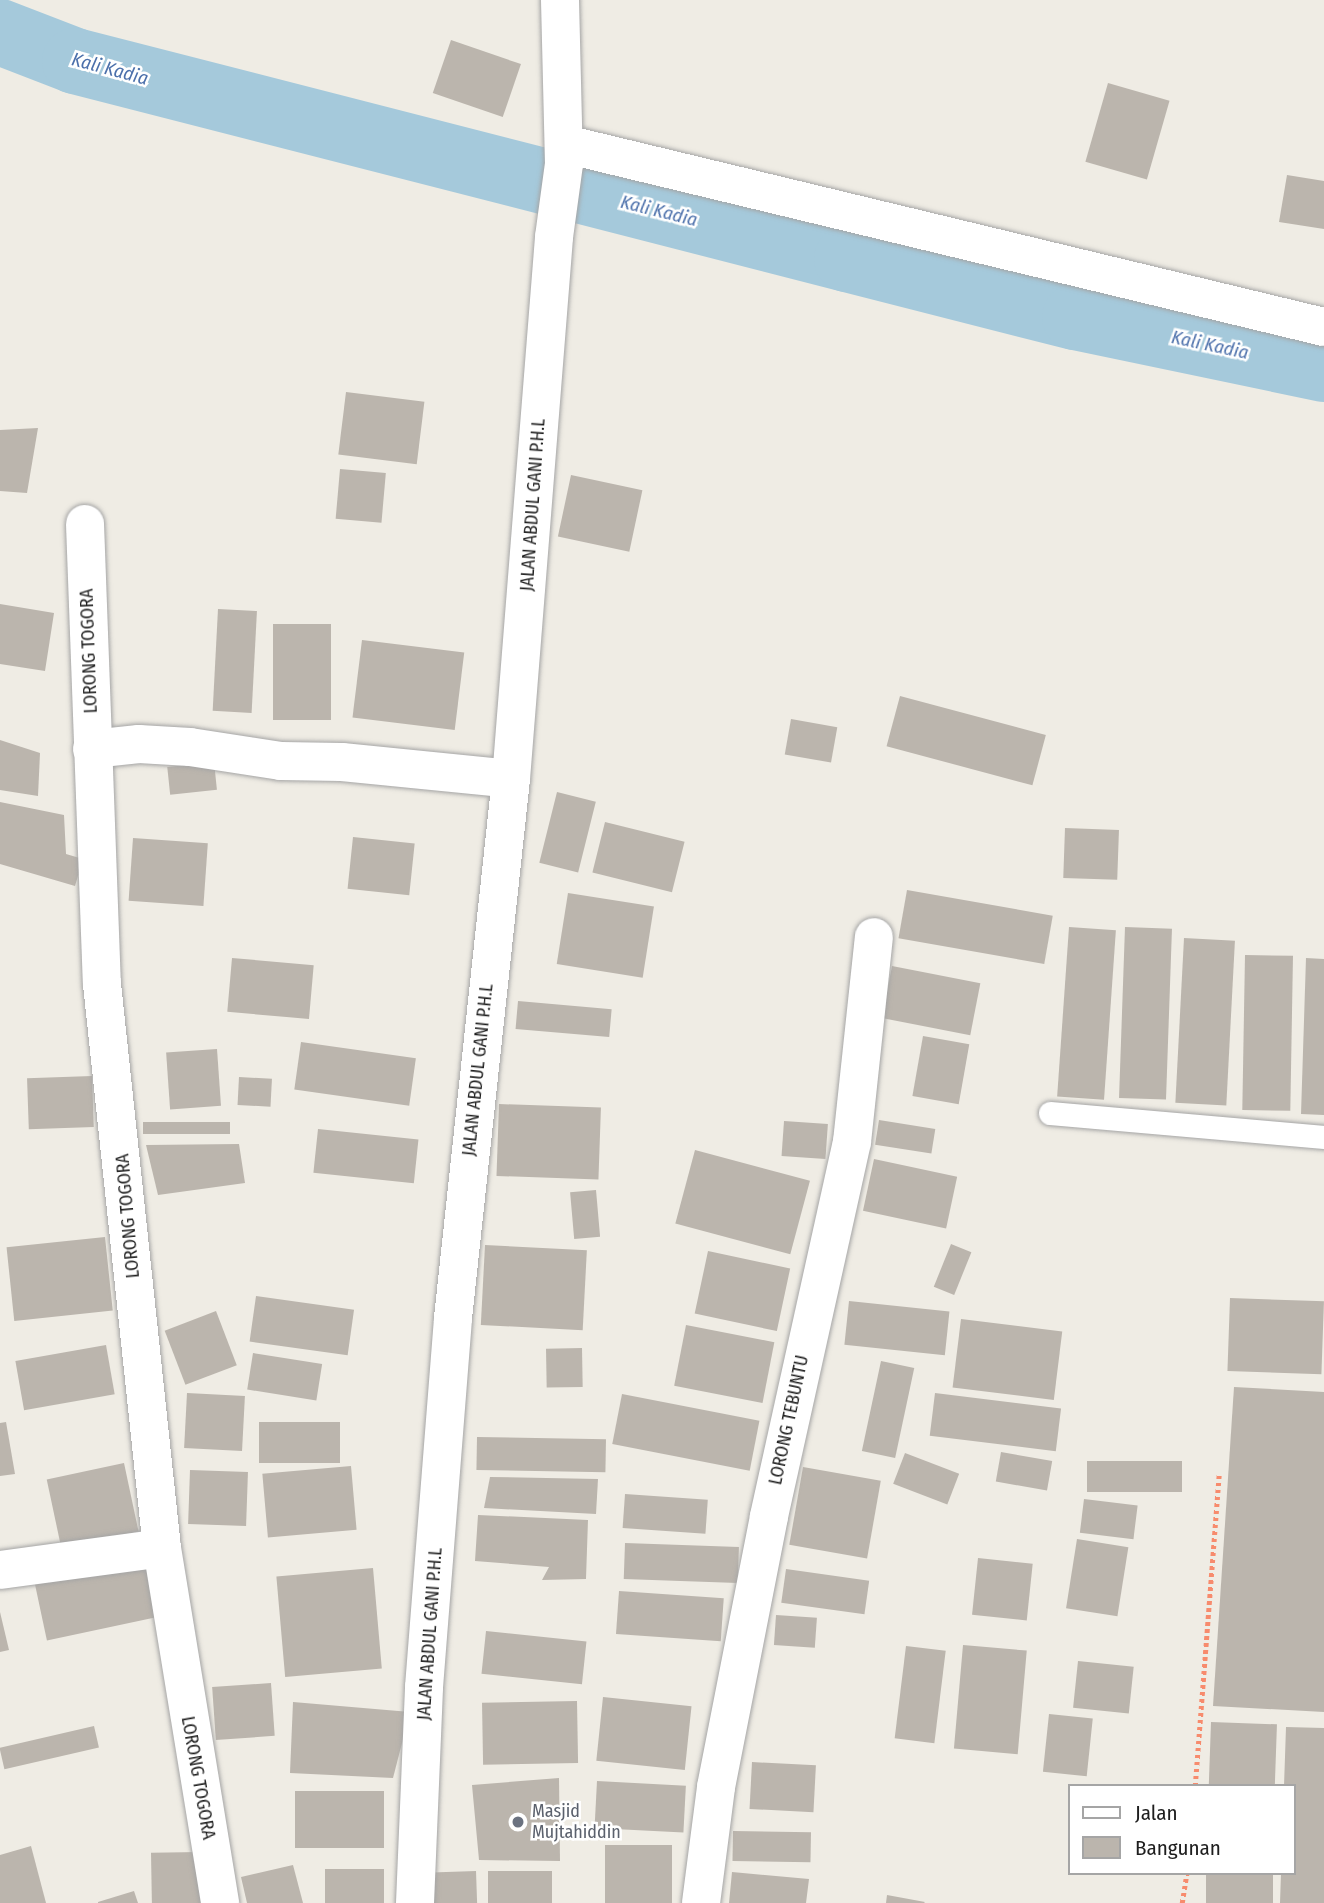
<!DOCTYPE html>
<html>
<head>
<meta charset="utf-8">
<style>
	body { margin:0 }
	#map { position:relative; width:1324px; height:1903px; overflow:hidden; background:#efece4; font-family:"Fira Sans Condensed",sans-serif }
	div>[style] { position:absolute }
	.river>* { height:66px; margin:-33px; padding:0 33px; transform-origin:33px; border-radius:33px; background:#a5c9db }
	.building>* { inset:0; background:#bbb5ad; transform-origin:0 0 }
	.path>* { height:4.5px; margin-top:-2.25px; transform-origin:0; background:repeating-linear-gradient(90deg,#f78b6d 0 3.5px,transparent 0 7px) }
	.roads { filter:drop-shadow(0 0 2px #a5a5a5) drop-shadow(0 0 2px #a5a5a5) }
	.service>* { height:23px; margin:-11.5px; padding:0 11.5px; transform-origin:11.5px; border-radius:11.5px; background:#fff }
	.minor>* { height:38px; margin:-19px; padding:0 19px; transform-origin:19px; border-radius:19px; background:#fff }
	.dots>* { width:19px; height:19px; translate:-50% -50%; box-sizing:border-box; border:4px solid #fff; border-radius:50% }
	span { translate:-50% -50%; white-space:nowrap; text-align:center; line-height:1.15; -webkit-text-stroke:5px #fff; paint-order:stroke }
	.street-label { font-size:18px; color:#1e1e1e }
	.worship-label { font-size:18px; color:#5b616d }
	.left { translate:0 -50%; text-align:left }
	.water-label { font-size:19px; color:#4c70ab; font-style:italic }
	.legend { position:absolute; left:1068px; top:1784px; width:228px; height:91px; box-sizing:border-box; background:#fff; border:2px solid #a5a5a5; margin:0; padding:9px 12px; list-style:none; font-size:21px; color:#1e1e1e }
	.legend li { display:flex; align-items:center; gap:14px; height:35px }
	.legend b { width:35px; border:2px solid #a5a5a5 }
</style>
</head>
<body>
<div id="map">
	<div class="river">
		<i style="left:0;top:32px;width:80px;rotate:21.1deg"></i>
		<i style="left:75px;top:61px;width:797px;rotate:14.38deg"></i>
		<i style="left:847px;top:259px;width:235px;rotate:14.3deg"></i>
		<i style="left:1075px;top:317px;width:254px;rotate:11.8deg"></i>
	</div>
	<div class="building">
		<i style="left:451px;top:40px;width:74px;height:56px;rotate:19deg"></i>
		<i style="left:1108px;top:83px;width:64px;height:82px;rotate:16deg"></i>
		<i style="clip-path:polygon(1287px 175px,1324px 181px,1324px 229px,1279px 222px)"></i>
		<i style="left:346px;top:392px;width:79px;height:63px;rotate:7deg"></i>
		<i style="clip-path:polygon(38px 428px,27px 493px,0 491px,0 430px)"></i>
		<i style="left:340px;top:469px;width:46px;height:50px;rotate:5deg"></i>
		<i style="left:571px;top:475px;width:73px;height:63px;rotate:12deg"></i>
		<i style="clip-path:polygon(0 604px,54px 613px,45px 671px,0 664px)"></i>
		<i style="left:218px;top:609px;width:39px;height:102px;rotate:3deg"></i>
		<i style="left:331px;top:624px;width:96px;height:58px;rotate:90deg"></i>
		<i style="left:362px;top:640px;width:103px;height:78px;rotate:7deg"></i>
		<i style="left:900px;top:696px;width:151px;height:52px;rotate:15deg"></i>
		<i style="left:791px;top:719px;width:47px;height:36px;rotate:10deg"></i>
		<i style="clip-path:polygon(0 740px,40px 753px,38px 796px,0 790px)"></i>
		<i style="left:214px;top:762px;width:28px;height:47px;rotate:84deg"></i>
		<i style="left:557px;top:792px;width:40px;height:73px;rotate:14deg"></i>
		<i style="clip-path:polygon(0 802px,64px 815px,66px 854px,83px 859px,75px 886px,0 864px)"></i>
		<i style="left:605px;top:822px;width:82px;height:52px;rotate:14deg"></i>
		<i style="left:1065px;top:828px;width:54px;height:50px;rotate:2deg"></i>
		<i style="left:353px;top:837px;width:62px;height:52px;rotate:6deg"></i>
		<i style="left:133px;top:838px;width:75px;height:63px;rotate:4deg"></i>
		<i style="left:907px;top:890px;width:148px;height:49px;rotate:10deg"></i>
		<i style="left:568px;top:893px;width:87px;height:72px;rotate:9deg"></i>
		<i style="left:1069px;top:927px;width:47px;height:170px;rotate:4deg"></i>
		<i style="left:1125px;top:927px;width:47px;height:171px;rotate:2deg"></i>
		<i style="left:1184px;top:938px;width:51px;height:165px;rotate:3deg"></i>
		<i style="left:1245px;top:955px;width:48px;height:155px;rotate:1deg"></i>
		<i style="left:232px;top:958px;width:82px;height:54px;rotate:5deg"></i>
		<i style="clip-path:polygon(1306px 958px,1324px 959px,1324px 1115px,1301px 1114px)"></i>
		<i style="left:892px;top:966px;width:90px;height:53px;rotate:11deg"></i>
		<i style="left:518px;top:1001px;width:94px;height:28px;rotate:5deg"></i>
		<i style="left:923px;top:1036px;width:47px;height:61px;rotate:10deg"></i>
		<i style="left:301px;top:1042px;width:116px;height:48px;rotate:8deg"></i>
		<i style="left:217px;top:1049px;width:57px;height:51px;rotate:86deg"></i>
		<i style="left:92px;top:1076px;width:51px;height:65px;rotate:88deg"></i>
		<i style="left:239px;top:1077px;width:33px;height:28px;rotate:3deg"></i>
		<i style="left:499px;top:1104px;width:102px;height:72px;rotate:2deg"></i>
		<i style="left:879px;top:1120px;width:57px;height:25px;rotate:9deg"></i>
		<i style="left:784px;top:1121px;width:44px;height:35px;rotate:4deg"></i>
		<i style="left:230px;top:1122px;width:12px;height:87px;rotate:90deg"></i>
		<i style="left:318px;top:1129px;width:101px;height:44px;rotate:6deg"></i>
		<i style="clip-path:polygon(239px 1144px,245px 1183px,158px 1195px,146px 1145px)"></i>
		<i style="left:695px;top:1150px;width:119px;height:76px;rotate:15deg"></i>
		<i style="left:874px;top:1159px;width:85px;height:53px;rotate:12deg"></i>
		<i style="left:596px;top:1190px;width:47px;height:26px;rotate:85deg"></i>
		<i style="left:105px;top:1237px;width:74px;height:99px;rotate:84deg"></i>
		<i style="left:951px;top:1244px;width:22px;height:46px;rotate:22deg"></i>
		<i style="left:485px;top:1245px;width:102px;height:80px;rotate:3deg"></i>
		<i style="left:708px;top:1251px;width:84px;height:64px;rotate:12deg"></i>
		<i style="left:256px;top:1296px;width:99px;height:46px;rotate:8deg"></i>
		<i style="left:1230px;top:1298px;width:94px;height:73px;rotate:2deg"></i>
		<i style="left:849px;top:1301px;width:101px;height:44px;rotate:6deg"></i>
		<i style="left:216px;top:1311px;width:58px;height:55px;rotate:69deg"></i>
		<i style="left:961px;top:1319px;width:102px;height:69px;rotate:7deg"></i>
		<i style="left:686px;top:1325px;width:90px;height:62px;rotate:11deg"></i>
		<i style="left:106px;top:1345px;width:50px;height:92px;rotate:80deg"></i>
		<i style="left:582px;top:1348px;width:39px;height:36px;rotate:89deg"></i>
		<i style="left:253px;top:1353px;width:70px;height:37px;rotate:9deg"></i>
		<i style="left:881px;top:1361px;width:34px;height:92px;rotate:12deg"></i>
		<i style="clip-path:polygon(1234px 1387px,1324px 1392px,1324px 1712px,1213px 1706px)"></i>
		<i style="left:187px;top:1393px;width:58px;height:55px;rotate:3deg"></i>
		<i style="left:935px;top:1393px;width:127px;height:43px;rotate:7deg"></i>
		<i style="left:622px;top:1394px;width:140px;height:51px;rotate:11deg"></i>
		<i style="clip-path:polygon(6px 1422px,15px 1474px,0 1476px,0 1423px)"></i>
		<i style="left:340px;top:1422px;width:41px;height:81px;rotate:90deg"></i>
		<i style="left:477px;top:1437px;width:129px;height:33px;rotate:1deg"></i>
		<i style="left:1001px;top:1452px;width:52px;height:30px;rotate:10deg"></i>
		<i style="left:905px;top:1453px;width:58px;height:33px;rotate:21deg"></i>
		<i style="left:1182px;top:1461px;width:31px;height:95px;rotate:90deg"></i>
		<i style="left:124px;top:1463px;width:70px;height:79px;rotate:78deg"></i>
		<i style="left:351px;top:1466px;width:64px;height:89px;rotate:85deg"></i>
		<i style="left:803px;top:1467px;width:79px;height:79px;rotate:10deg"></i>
		<i style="left:190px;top:1470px;width:58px;height:54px;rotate:2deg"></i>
		<i style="clip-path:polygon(490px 1477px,598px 1479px,596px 1514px,484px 1508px)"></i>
		<i style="left:625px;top:1494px;width:83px;height:34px;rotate:4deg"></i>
		<i style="left:1084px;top:1499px;width:54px;height:34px;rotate:7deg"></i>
		<i style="clip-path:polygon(478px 1515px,588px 1520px,586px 1579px,542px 1580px,549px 1567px,475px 1561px)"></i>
		<i style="left:1077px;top:1539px;width:52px;height:70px;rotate:9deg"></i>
		<i style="left:625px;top:1543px;width:114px;height:36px;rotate:2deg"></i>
		<i style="left:151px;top:1553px;width:64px;height:120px;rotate:78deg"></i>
		<i style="left:978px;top:1558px;width:55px;height:57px;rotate:6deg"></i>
		<i style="left:373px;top:1568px;width:101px;height:97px;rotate:85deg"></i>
		<i style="left:786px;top:1569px;width:84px;height:34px;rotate:8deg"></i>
		<i style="left:619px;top:1591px;width:105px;height:43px;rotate:4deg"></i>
		<i style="clip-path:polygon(0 1612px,9px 1650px,0 1652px)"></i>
		<i style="left:776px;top:1615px;width:41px;height:30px;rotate:4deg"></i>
		<i style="left:486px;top:1631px;width:101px;height:43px;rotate:6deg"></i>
		<i style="left:963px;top:1645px;width:64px;height:104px;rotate:5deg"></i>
		<i style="left:906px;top:1646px;width:40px;height:93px;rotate:7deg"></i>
		<i style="left:1078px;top:1661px;width:56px;height:47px;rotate:6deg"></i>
		<i style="left:271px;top:1683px;width:53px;height:59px;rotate:86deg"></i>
		<i style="left:603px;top:1697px;width:89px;height:64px;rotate:6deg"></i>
		<i style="left:577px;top:1701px;width:62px;height:95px;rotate:89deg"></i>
		<i style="clip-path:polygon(293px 1702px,410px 1712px,393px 1778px,290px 1773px)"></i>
		<i style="left:1049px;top:1714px;width:44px;height:58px;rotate:6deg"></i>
		<i style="left:1211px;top:1722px;width:66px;height:64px;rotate:2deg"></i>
		<i style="left:94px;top:1726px;width:22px;height:97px;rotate:77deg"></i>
		<i style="clip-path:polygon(1286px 1727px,1324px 1728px,1324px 1903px,1280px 1903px,1281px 1873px,1294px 1873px,1294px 1786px,1284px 1786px)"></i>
		<i style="left:752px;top:1762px;width:64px;height:47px;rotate:3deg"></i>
		<i style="clip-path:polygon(559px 1778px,560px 1861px,479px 1860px,472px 1785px)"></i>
		<i style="left:597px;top:1781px;width:89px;height:47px;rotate:3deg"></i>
		<i style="left:384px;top:1791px;width:57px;height:89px;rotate:90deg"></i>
		<i style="left:733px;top:1831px;width:78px;height:30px;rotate:1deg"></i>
		<i style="left:672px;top:1845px;width:58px;height:67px;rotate:90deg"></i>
		<i style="clip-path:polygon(31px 1846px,46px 1903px,0 1903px,0 1855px)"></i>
		<i style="left:200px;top:1852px;width:51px;height:49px;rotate:89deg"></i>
		<i style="clip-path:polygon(293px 1865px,303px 1903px,247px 1903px,241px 1877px)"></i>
		<i style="left:325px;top:1869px;width:59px;height:34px"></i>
		<i style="left:476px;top:1871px;width:32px;height:52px;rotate:88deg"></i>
		<i style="left:488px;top:1871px;width:64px;height:32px"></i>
		<i style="clip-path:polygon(732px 1872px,809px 1879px,806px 1903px,729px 1903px)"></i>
		<i style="left:1206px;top:1873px;width:67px;height:30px"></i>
		<i style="clip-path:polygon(134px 1891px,138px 1903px,98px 1903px,98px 1902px)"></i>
		<i style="clip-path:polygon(887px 1895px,925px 1902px,924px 1903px,886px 1903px)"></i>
	</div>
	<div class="path">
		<i style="left:1195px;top:1786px;width:314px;rotate:-85.6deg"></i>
		<i style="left:1182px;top:1903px;width:30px;rotate:-81deg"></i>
	</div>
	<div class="roads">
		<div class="service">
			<i style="left:1050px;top:1113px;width:275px;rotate:5deg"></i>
		</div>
		<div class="minor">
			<i style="left:565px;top:144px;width:781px;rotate:13.56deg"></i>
			<i style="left:85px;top:524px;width:460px;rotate:87.9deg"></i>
			<i style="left:102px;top:984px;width:567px;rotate:83.93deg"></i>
			<i style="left:162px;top:1548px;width:360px;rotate:80.7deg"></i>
			<i style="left:92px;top:749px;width:47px;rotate:-6.1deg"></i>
			<i style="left:139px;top:744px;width:51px;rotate:3.4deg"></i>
			<i style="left:190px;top:747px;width:92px;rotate:8.7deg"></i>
			<i style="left:281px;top:761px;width:61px;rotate:0.9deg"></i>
			<i style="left:342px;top:762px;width:170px;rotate:5.7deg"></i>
			<i style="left:0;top:1570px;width:163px;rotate:-7.7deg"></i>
			<i style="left:415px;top:1903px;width:216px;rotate:-87.6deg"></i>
			<i style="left:424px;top:1687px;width:370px;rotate:-85.5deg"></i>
			<i style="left:453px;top:1318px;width:542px;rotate:-83.86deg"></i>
			<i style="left:511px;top:779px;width:544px;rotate:-85.46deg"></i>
			<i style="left:554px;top:237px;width:74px;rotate:-82.2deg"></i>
			<i style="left:564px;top:164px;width:164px;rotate:-91.4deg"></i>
			<i style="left:701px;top:1903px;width:117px;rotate:-82.6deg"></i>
			<i style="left:716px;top:1787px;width:276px;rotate:-78.9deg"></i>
			<i style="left:769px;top:1516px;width:383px;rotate:-77.5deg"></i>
			<i style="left:852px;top:1142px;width:206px;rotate:-83.9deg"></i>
		</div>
	</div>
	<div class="dots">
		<i style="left:518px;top:1822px;background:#6b7280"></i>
	</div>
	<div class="street-label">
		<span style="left:533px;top:505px;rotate:-86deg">JALAN ABDUL GANI P.H.L</span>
		<span style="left:89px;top:651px;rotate:-92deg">LORONG TOGORA</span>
		<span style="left:478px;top:1070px;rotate:-84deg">JALAN ABDUL GANI P.H.L</span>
		<span style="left:128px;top:1216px;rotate:-95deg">LORONG TOGORA</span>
		<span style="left:789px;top:1420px;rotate:-78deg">LORONG TEBUNTU</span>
		<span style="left:430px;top:1634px;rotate:-86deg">JALAN ABDUL GANI P.H.L</span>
		<span style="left:198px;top:1778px;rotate:80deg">LORONG TOGORA</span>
	</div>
	<div class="worship-label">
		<span class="left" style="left:532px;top:1822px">Masjid<br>Mujtahiddin</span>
	</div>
	<div class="water-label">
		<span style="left:110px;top:69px;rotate:15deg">Kali Kadia</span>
		<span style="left:659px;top:211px;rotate:14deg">Kali Kadia</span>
		<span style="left:1210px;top:345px;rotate:12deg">Kali Kadia</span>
	</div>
	<ul class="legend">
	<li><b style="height:9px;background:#fff"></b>Jalan</li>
	<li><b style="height:19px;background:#bbb5ad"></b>Bangunan</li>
	</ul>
</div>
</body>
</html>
